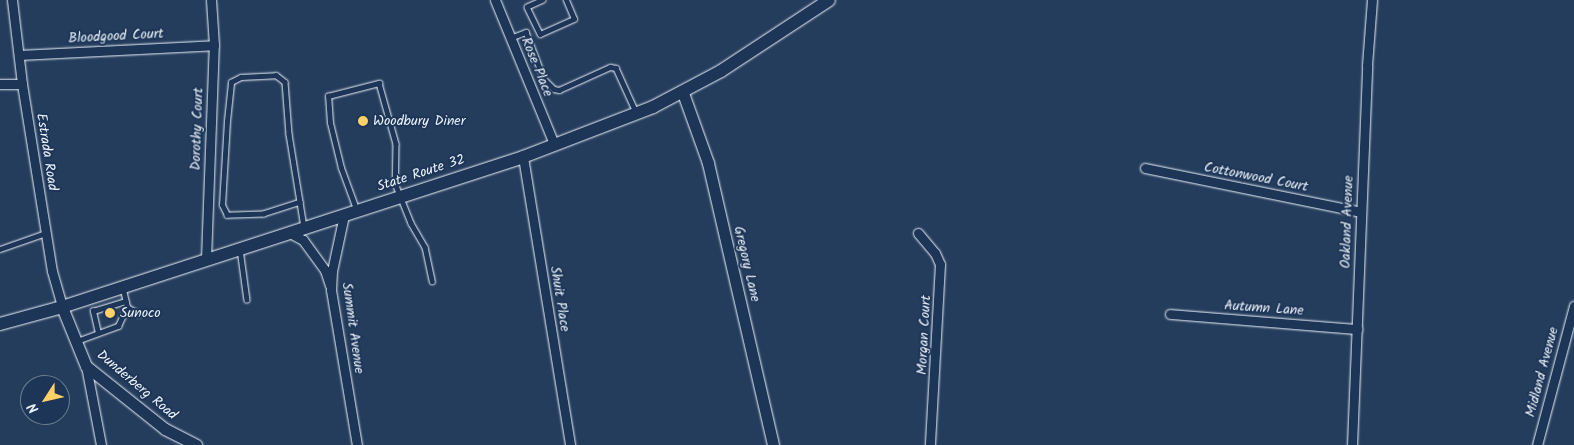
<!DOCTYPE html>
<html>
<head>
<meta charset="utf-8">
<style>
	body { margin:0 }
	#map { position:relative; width:1574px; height:445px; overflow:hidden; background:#253d5d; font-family:Kalam,sans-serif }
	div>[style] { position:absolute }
	.roads { filter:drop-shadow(0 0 1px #e8f1f8) drop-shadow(0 0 1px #e8f1f8) }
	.service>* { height:4.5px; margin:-2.25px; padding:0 2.25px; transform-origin:2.25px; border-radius:2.25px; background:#1d3557 }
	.minor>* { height:9px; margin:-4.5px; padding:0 4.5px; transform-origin:4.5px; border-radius:4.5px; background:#1d3557 }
	.tertiary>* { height:11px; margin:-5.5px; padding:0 5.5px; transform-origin:5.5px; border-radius:5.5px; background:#1d3557 }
	.secondary>* { height:12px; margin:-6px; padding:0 6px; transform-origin:6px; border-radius:6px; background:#1d3557 }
	.dots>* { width:14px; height:14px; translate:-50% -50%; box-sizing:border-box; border:2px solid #1d3557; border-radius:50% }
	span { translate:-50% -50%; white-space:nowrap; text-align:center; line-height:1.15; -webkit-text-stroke:4px #1d3557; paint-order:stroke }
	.street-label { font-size:14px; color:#e8f1f8 }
	.poi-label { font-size:14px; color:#e8f1f8 }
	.left { translate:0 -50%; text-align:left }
	.north { position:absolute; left:20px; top:375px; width:50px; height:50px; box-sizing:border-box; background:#1d3557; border:1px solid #6e8097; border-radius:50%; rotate:235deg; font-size:14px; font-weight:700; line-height:20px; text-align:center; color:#e8f1f8 }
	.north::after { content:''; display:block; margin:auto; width:18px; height:22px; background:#ffd166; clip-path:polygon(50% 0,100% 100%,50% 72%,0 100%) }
</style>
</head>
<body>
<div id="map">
	<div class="roads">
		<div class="service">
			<i style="left:543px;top:0;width:17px;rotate:156deg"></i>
			<i style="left:527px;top:7px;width:30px;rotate:64deg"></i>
			<i style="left:540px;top:34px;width:37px;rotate:-24deg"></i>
			<i style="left:574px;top:19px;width:21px;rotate:-113deg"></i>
			<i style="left:510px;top:38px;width:17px;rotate:-21deg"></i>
			<i style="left:526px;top:32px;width:50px;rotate:69deg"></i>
			<i style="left:544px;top:79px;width:14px;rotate:45deg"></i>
			<i style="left:554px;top:89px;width:5px;rotate:11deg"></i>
			<i style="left:559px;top:90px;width:56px;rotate:-24.3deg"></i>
			<i style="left:610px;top:67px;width:6px;rotate:9deg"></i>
			<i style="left:616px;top:68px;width:48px;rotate:65.6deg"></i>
			<i style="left:300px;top:202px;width:38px;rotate:162deg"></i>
			<i style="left:264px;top:214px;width:37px;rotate:178deg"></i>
			<i style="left:227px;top:215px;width:11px;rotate:-117deg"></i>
			<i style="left:222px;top:205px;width:84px;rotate:-86.6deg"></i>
			<i style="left:227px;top:121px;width:39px;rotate:-84deg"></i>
			<i style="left:231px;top:82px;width:11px;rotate:-27deg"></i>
			<i style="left:241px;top:77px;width:35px;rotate:-3deg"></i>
			<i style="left:276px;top:75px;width:11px;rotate:38deg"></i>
			<i style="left:285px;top:82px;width:52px;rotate:85.6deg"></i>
			<i style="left:289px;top:134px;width:69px;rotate:80.8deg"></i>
			<i style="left:300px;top:202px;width:24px;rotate:81deg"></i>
			<i style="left:356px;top:209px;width:44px;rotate:-110.1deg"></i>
			<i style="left:341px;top:168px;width:46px;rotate:-103.7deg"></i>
			<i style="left:330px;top:123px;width:27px;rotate:-94deg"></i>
			<i style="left:328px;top:96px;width:53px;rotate:-14.3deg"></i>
			<i style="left:379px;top:83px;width:63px;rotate:74.4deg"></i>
			<i style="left:396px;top:144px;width:39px;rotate:91deg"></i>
			<i style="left:395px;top:183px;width:43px;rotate:68.2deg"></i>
			<i style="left:411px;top:223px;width:28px;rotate:60deg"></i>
			<i style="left:425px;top:247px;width:35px;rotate:78deg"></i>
			<i style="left:0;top:249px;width:49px;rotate:-19.2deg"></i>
			<i style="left:240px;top:249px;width:51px;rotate:82.2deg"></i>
			<i style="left:127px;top:307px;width:14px;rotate:30deg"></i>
			<i style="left:98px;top:333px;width:23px;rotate:-103deg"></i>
			<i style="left:93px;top:311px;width:34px;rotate:-17deg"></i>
			<i style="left:77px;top:341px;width:44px;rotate:-20.1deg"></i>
			<i style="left:118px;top:326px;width:21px;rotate:-65deg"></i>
			<i style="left:127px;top:307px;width:18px;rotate:-103deg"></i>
		</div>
		<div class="minor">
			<i style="left:12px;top:0;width:85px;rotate:83.2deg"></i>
			<i style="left:22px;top:84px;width:189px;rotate:80.9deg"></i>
			<i style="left:52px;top:271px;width:37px;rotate:74deg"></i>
			<i style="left:495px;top:0;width:156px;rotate:67.7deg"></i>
			<i style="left:19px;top:55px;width:195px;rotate:-2.9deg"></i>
			<i style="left:0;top:84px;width:22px"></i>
			<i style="left:523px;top:157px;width:292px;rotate:80.7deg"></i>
			<i style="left:1145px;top:168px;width:220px;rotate:11.5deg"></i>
			<i style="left:344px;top:215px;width:57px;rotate:102.1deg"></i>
			<i style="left:332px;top:271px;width:19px;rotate:93deg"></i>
			<i style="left:331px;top:290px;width:157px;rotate:80.5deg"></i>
			<i style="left:288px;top:232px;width:17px;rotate:28deg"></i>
			<i style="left:303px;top:240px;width:37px;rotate:54deg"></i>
			<i style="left:325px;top:270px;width:16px;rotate:72deg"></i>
			<i style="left:918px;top:233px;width:26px;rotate:50deg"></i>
			<i style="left:935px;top:253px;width:12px;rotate:66deg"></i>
			<i style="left:940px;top:264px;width:181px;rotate:93.2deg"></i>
			<i style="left:206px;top:259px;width:214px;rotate:-87.9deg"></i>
			<i style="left:214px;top:45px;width:45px;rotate:-93.8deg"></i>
			<i style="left:1170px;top:314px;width:188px;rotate:4.6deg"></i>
			<i style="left:86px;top:366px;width:80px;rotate:79.2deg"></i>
			<i style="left:1352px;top:445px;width:380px;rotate:-87.7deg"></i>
			<i style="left:1367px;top:65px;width:65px;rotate:-85.6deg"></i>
			<i style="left:1537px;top:445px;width:144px;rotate:-75.1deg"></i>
		</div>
		<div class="tertiary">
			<i style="left:683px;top:93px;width:74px;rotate:70.3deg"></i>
			<i style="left:708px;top:163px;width:289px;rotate:77deg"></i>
			<i style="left:62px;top:307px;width:64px;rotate:67.9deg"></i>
			<i style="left:86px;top:366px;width:101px;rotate:38.6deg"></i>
			<i style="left:165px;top:429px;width:35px;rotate:27deg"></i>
		</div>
		<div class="secondary">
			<i style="left:0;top:324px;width:64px;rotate:-15.3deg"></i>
			<i style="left:62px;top:307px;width:485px;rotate:-18deg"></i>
			<i style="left:523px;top:157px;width:139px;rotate:-21deg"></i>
			<i style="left:653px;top:107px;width:77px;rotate:-27.9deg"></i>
			<i style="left:721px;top:71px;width:129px;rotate:-33.3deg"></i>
		</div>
	</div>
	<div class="dots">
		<i style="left:363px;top:121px;background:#ffd166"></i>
		<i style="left:110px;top:313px;background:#ffd166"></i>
	</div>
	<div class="street-label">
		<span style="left:116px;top:36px;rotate:-3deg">Bloodgood Court</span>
		<span style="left:537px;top:67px;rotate:68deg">Rose Place</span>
		<span style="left:197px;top:129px;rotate:-88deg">Dorothy Court</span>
		<span style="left:47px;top:152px;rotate:81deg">Estrada Road</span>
		<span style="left:421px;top:173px;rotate:-18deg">State Route 32</span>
		<span style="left:1256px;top:177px;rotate:11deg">Cottonwood Court</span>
		<span style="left:1347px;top:222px;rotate:-88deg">Oakland Avenue</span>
		<span style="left:747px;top:264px;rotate:77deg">Gregory Lane</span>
		<span style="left:560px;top:299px;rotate:81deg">Shuit Place</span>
		<span style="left:1264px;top:308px;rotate:4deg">Autumn Lane</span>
		<span style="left:353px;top:328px;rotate:82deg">Summit Avenue</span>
		<span style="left:924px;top:335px;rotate:-87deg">Morgan Court</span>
		<span style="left:1542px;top:372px;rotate:-75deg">Midland Avenue</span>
		<span style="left:137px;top:385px;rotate:40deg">Dunderberg Road</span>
	</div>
	<div class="poi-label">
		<span class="left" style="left:373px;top:121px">Woodbury Diner</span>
		<span class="left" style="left:120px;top:313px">Sunoco</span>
	</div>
	<div class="north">N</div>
</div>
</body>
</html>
